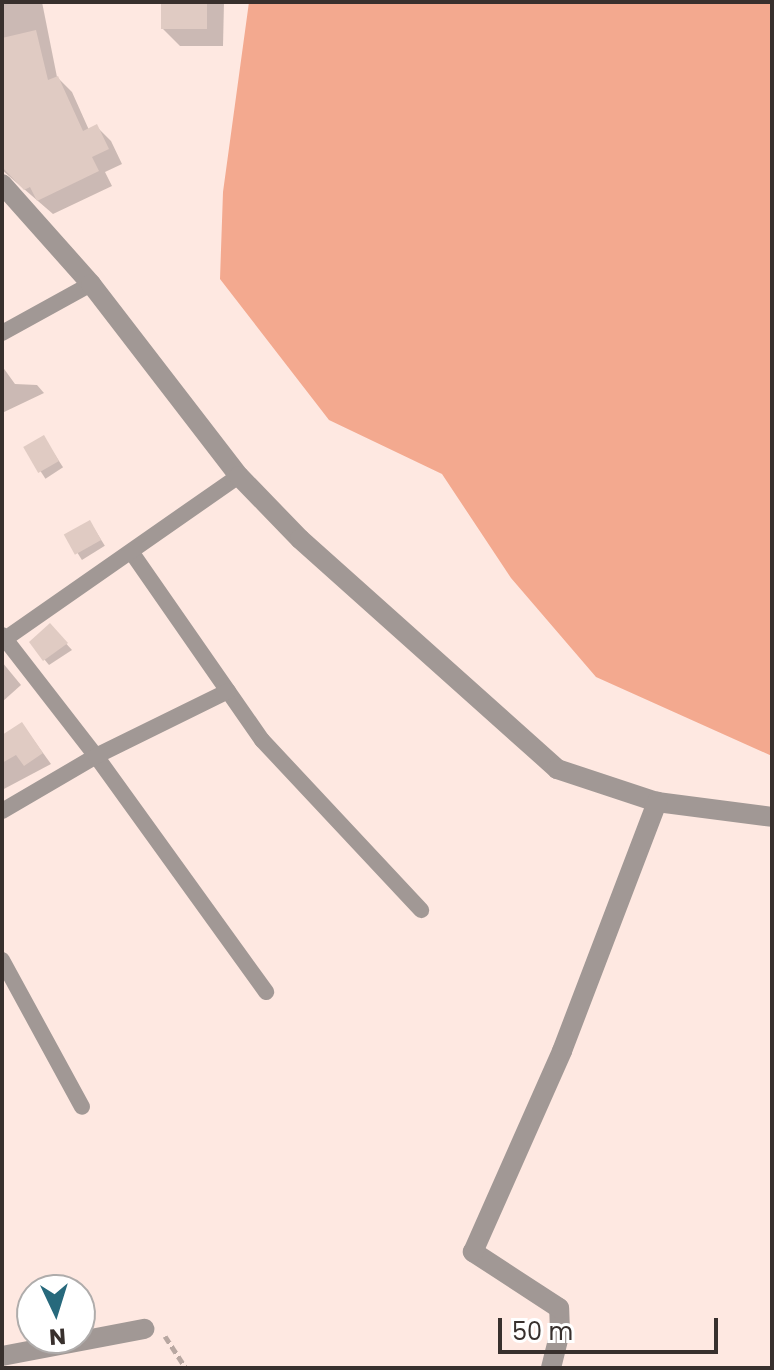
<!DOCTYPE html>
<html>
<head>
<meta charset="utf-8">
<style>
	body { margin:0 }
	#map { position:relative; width:774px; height:1370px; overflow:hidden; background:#fee8e1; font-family:Poppins,sans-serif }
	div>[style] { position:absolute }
	.green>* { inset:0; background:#f3a98f }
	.shadow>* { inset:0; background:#0003; transform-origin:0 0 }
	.building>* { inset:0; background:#e0cbc3; transform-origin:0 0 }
	.path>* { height:5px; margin-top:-2.5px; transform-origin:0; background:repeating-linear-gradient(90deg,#b8a7a1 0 8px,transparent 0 12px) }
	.lane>* { height:16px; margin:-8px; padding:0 8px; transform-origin:8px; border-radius:8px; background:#a19895 }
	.street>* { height:20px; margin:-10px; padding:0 10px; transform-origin:10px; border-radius:10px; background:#a19895 }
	span { translate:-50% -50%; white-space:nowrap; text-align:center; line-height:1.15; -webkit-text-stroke:7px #fff; paint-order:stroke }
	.frame { position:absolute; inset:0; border:4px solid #38302d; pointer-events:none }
	.north { position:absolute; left:16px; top:1274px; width:80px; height:80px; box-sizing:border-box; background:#fff; border:2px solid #afacab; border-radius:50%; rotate:176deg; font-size:22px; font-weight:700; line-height:32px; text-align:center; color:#38302d }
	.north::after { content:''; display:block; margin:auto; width:28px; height:36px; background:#27697c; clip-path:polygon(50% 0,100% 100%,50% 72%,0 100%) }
	.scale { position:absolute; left:498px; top:1318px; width:220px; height:36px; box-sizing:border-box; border:4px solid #38302d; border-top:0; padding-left:10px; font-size:24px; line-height:28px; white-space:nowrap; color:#38302d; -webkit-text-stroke:6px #fff; paint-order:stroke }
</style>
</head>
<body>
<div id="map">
	<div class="green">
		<i style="clip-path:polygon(249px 2px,772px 2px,772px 756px,596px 677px,511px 578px,442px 474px,329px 420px,220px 279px,223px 192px)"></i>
	</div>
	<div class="shadow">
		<i style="clip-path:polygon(2px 2px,42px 2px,57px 77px,72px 92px,89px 130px,97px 127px,111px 141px,122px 164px,105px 172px,112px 186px,53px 214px,2px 170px)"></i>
		<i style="clip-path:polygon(163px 2px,224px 2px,223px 46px,180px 46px,162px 28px)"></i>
		<i style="clip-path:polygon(2px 366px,15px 384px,37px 385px,44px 393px,2px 413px)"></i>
		<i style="left:44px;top:438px;width:35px;height:21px;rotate:57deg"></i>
		<i style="left:90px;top:522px;width:28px;height:27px;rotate:58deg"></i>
		<i style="clip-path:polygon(50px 626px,72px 650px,49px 665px,44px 659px)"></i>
		<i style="clip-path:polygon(2px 662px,21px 685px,2px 702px)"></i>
		<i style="clip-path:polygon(22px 724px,51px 764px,2px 790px,2px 738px)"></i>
	</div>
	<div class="building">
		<i style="left:161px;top:2px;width:46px;height:27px"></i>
		<i style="clip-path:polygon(36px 30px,48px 80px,58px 76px,83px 131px,97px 124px,109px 149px,92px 157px,99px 171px,37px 201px,30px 187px,24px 190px,2px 167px,2px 38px)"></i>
		<i style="left:44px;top:435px;width:30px;height:24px;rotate:60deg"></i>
		<i style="left:90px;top:520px;width:23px;height:30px;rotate:61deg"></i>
		<i style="clip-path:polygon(50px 623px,68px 643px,43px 661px,29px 642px)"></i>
		<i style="clip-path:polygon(22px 722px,43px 753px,24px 766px,16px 755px,2px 763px,2px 735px)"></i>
	</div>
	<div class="path">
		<i style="left:165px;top:1336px;width:38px;rotate:57deg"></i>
	</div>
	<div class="lane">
		<i style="left:2px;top:333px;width:102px;rotate:-28.8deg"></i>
		<i style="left:132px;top:553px;width:228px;rotate:55.2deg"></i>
		<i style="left:262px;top:740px;width:233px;rotate:46.9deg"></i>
		<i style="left:2px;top:635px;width:153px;rotate:52.2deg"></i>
		<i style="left:96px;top:756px;width:291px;rotate:54.2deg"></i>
		<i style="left:5px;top:639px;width:285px;rotate:-34.9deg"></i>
		<i style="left:2px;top:811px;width:109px;rotate:-30.3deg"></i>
		<i style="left:96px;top:756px;width:147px;rotate:-26.2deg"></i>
		<i style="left:2px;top:960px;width:167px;rotate:61.4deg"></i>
	</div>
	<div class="street">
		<i style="left:2px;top:184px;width:134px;rotate:48.3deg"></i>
		<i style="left:91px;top:284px;width:242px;rotate:52.4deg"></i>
		<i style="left:239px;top:476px;width:88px;rotate:45.9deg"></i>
		<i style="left:300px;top:539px;width:345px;rotate:41.8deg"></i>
		<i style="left:557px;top:769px;width:105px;rotate:18.3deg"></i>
		<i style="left:657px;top:802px;width:116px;rotate:7.4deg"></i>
		<i style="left:2px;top:1356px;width:145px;rotate:-10.8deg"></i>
		<i style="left:551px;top:1368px;width:37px;rotate:-76deg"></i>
		<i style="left:560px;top:1332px;width:24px;rotate:-92deg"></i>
		<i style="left:559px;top:1308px;width:103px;rotate:-146.9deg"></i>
		<i style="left:473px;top:1252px;width:220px;rotate:-66.1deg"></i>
		<i style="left:562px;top:1051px;width:267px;rotate:-69.1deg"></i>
	</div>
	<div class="frame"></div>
	<div class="north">N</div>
	<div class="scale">50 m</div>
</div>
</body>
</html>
